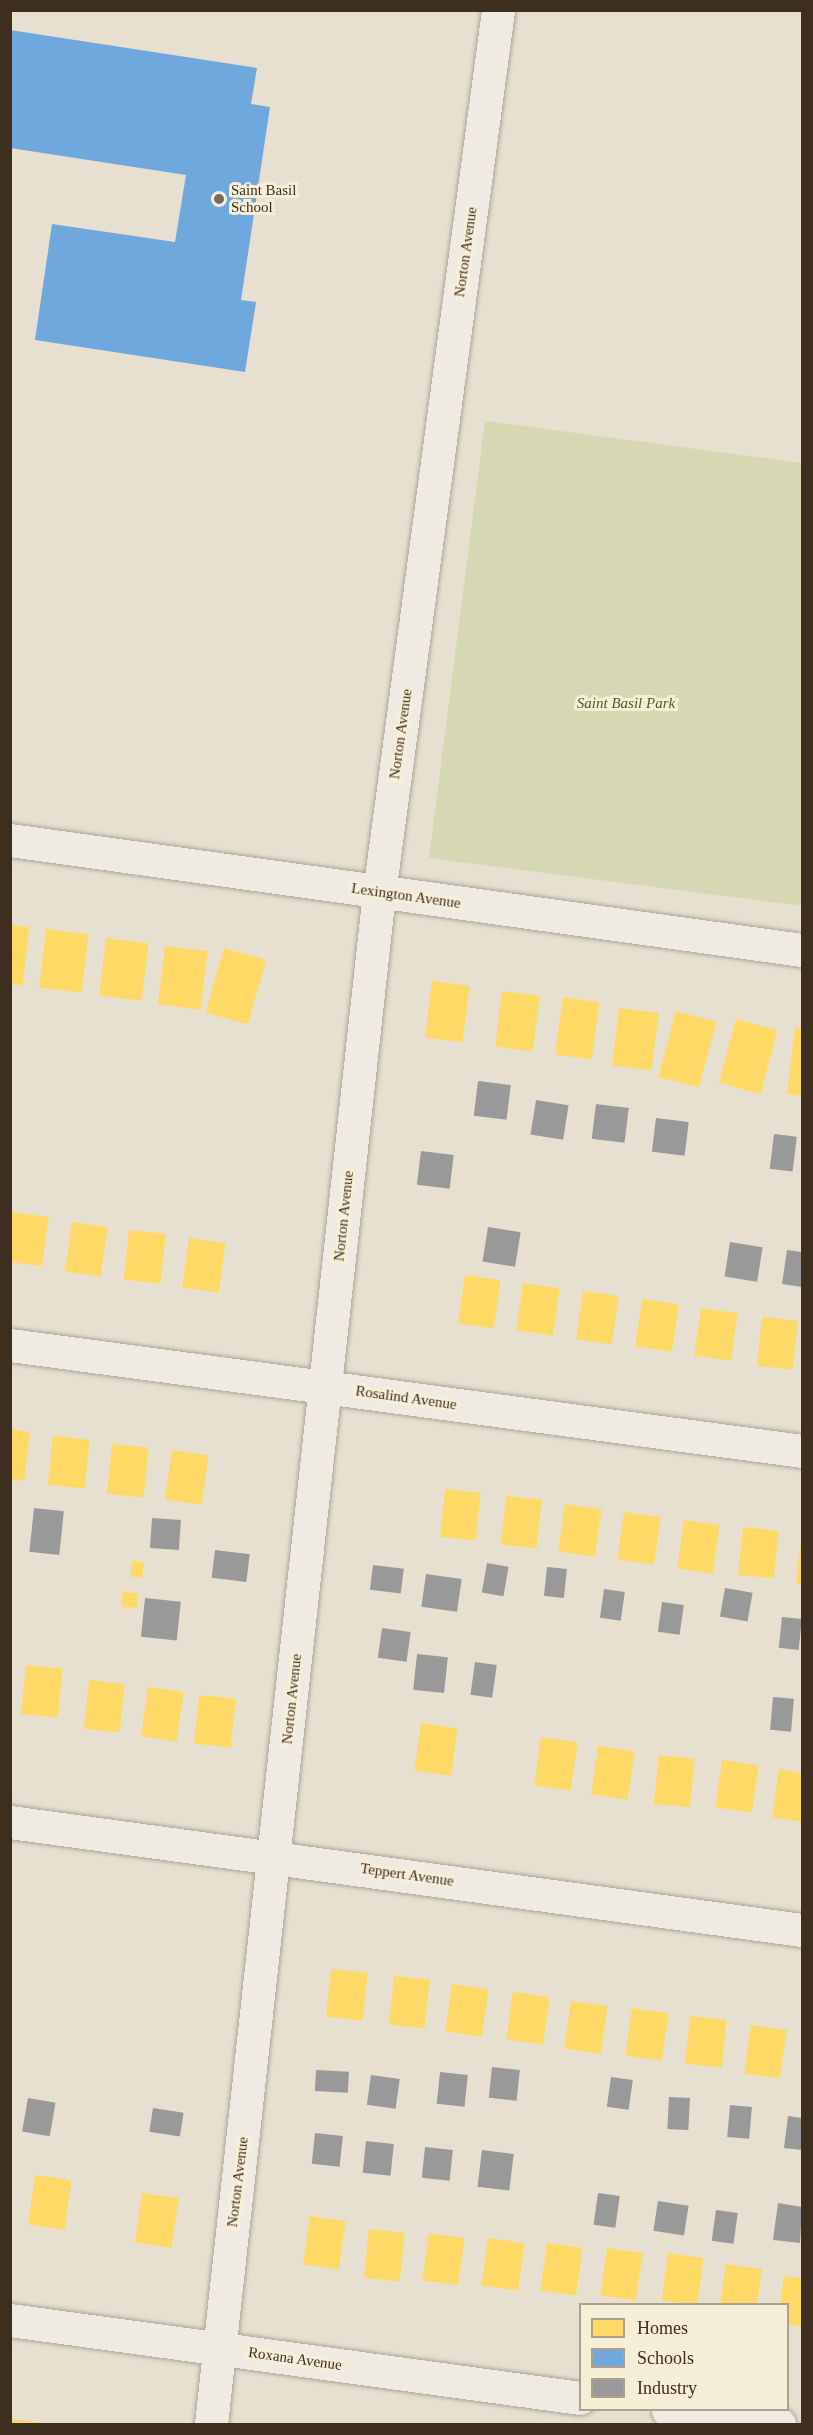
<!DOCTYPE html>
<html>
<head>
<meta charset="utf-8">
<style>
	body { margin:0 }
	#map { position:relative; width:813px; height:2435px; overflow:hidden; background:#e7e0d1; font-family:"Times New Roman",serif }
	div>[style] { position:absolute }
	.green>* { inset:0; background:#d6d7b3 }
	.homes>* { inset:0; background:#ffd966; transform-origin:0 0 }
	.schools>* { inset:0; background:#6fa8dc }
	.industry>* { inset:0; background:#999; transform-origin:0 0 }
	.roads { filter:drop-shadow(0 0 2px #ada599) drop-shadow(0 0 2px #ada599) }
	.minor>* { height:33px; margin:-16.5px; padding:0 16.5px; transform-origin:16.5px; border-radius:16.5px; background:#efebe3 }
	.dots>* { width:16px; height:16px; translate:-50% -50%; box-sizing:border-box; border:3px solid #f7eed8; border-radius:50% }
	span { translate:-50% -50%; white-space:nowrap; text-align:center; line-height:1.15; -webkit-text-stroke:6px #f7eed8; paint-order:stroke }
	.poi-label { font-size:15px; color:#3d2e20 }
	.left { translate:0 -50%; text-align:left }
	.street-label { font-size:15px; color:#3d2e20 }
	.park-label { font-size:15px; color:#4d5a26; font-style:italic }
	.frame { position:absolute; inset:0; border:12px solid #3d2e20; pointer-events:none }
	.legend { position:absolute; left:579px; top:2303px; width:210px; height:108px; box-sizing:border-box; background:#f7eed8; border:2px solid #ada18e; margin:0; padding:8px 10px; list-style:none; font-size:18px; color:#3d2e20 }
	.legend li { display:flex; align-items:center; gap:12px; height:30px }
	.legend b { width:30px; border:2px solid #ada18e }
</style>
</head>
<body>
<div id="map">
	<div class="green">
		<i style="clip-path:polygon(485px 421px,802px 463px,802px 906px,429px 858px)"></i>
	</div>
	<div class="homes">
		<i style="clip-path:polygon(10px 925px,29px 927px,23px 985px,10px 984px)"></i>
		<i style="left:46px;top:929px;width:43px;height:59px;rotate:7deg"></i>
		<i style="left:106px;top:938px;width:43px;height:58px;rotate:7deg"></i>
		<i style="left:165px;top:946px;width:43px;height:59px;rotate:7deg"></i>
		<i style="left:224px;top:948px;width:44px;height:67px;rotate:16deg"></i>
		<i style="left:432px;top:981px;width:38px;height:57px;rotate:7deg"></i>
		<i style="left:502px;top:991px;width:38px;height:56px;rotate:7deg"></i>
		<i style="left:563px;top:997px;width:37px;height:58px;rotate:8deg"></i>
		<i style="left:619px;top:1008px;width:40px;height:58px;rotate:7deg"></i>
		<i style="left:676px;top:1011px;width:42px;height:68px;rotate:15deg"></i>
		<i style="left:736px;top:1019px;width:43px;height:66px;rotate:15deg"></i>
		<i style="clip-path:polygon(795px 1028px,802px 1028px,802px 1096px,787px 1094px)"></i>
		<i style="clip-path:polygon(12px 1212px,49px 1217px,42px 1266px,10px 1262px)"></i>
		<i style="left:72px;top:1222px;width:36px;height:50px;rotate:8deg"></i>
		<i style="left:129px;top:1230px;width:37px;height:50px;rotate:6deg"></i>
		<i style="left:189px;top:1238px;width:37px;height:50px;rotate:8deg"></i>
		<i style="left:465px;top:1275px;width:36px;height:49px;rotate:8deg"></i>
		<i style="left:523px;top:1283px;width:37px;height:48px;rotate:8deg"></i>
		<i style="left:583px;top:1291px;width:36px;height:49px;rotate:8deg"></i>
		<i style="left:642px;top:1299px;width:37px;height:48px;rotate:8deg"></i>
		<i style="left:701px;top:1308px;width:37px;height:48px;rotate:8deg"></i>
		<i style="left:762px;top:1317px;width:36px;height:49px;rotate:6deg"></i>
		<i style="clip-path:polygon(10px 1429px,30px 1432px,24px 1481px,10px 1479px)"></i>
		<i style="left:53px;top:1436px;width:37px;height:49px;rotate:6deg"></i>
		<i style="left:112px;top:1444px;width:37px;height:50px;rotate:6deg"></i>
		<i style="left:172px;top:1450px;width:37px;height:50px;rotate:8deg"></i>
		<i style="left:445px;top:1489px;width:36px;height:48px;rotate:6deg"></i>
		<i style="left:506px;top:1496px;width:36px;height:49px;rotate:6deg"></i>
		<i style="left:565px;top:1504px;width:37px;height:48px;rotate:8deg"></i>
		<i style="left:624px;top:1512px;width:37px;height:48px;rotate:8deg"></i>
		<i style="left:684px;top:1520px;width:36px;height:49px;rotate:8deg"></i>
		<i style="left:743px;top:1527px;width:36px;height:48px;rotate:6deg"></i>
		<i style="clip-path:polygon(801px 1540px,802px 1541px,802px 1585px,796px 1584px)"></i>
		<i style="left:132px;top:1561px;width:12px;height:16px;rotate:5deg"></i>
		<i style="left:122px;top:1592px;width:16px;height:15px;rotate:4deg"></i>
		<i style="left:26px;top:1665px;width:37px;height:49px;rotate:6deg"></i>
		<i style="left:89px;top:1680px;width:36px;height:49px;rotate:6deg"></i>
		<i style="left:148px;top:1687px;width:36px;height:50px;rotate:8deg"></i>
		<i style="left:199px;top:1695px;width:37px;height:49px;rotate:6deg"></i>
		<i style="left:421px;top:1723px;width:37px;height:48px;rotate:8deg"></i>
		<i style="left:541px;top:1737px;width:37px;height:49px;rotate:8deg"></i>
		<i style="left:598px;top:1746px;width:37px;height:49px;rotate:8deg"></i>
		<i style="left:659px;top:1755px;width:36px;height:49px;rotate:6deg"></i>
		<i style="left:722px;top:1760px;width:37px;height:48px;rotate:8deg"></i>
		<i style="clip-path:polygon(779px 1769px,802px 1773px,802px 1822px,772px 1817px)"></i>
		<i style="left:331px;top:1969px;width:37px;height:48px;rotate:6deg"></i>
		<i style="left:394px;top:1976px;width:36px;height:49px;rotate:6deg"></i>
		<i style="left:452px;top:1984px;width:37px;height:48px;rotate:8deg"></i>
		<i style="left:513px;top:1992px;width:37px;height:48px;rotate:8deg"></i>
		<i style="left:571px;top:2001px;width:37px;height:48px;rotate:8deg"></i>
		<i style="left:632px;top:2008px;width:37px;height:48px;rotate:8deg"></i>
		<i style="left:690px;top:2016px;width:37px;height:48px;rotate:6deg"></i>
		<i style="left:751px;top:2025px;width:36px;height:49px;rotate:8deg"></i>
		<i style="left:35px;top:2175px;width:37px;height:50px;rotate:8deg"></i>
		<i style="left:142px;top:2193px;width:37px;height:50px;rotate:8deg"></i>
		<i style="left:310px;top:2216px;width:36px;height:49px;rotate:8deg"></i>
		<i style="left:369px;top:2229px;width:36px;height:49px;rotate:6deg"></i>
		<i style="left:429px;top:2233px;width:36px;height:48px;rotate:8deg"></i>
		<i style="left:488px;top:2238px;width:37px;height:48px;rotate:8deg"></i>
		<i style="left:547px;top:2243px;width:36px;height:48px;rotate:8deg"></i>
		<i style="left:607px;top:2248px;width:36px;height:48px;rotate:8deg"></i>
		<i style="left:668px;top:2253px;width:36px;height:48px;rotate:8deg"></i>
		<i style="clip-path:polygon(726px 2264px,762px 2269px,757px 2304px,720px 2304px)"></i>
		<i style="clip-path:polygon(784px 2276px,802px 2278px,802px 2327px,788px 2325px,788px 2304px,780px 2304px)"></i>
		<i style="clip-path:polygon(10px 2419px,46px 2423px,46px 2424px,10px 2424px)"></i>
	</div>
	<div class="schools">
		<i style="clip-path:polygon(10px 30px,257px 68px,251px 104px,270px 107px,241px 300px,256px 302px,245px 372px,35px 340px,52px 224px,175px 242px,186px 175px,10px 148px)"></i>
	</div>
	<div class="industry">
		<i style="left:478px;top:1081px;width:33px;height:35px;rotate:7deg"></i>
		<i style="left:536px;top:1100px;width:33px;height:35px;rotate:9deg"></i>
		<i style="left:596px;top:1104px;width:33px;height:35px;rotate:7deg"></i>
		<i style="left:656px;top:1118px;width:33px;height:34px;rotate:7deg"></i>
		<i style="left:774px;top:1134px;width:23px;height:35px;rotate:7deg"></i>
		<i style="left:421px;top:1151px;width:33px;height:34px;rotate:7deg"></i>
		<i style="left:488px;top:1227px;width:33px;height:35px;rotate:9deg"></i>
		<i style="left:730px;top:1242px;width:33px;height:35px;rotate:9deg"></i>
		<i style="clip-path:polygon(787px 1250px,802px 1252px,802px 1287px,782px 1284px)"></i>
		<i style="left:34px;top:1508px;width:30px;height:44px;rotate:6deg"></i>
		<i style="left:152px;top:1518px;width:29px;height:30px;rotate:4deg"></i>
		<i style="left:215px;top:1550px;width:35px;height:28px;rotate:7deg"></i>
		<i style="left:487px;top:1563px;width:22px;height:30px;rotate:10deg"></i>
		<i style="left:373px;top:1565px;width:31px;height:25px;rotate:7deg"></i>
		<i style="left:547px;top:1567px;width:20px;height:29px;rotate:6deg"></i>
		<i style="left:426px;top:1574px;width:36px;height:33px;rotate:8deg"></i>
		<i style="left:725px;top:1588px;width:28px;height:29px;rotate:10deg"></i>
		<i style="left:604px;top:1589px;width:21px;height:29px;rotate:8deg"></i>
		<i style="left:145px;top:1598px;width:36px;height:39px;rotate:6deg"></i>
		<i style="left:662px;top:1602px;width:22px;height:30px;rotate:8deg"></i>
		<i style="left:782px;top:1617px;width:20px;height:31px;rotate:6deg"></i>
		<i style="left:382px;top:1628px;width:29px;height:30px;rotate:8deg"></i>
		<i style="left:417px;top:1654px;width:31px;height:36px;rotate:6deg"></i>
		<i style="left:475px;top:1662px;width:22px;height:33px;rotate:8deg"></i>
		<i style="left:773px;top:1697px;width:21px;height:33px;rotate:5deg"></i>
		<i style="left:492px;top:2067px;width:28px;height:31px;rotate:6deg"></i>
		<i style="left:316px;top:2070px;width:33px;height:21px;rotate:3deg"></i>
		<i style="left:440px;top:2072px;width:28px;height:32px;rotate:6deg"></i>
		<i style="left:371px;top:2075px;width:29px;height:30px;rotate:8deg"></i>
		<i style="left:611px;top:2077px;width:22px;height:30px;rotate:8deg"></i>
		<i style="left:669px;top:2097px;width:21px;height:32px;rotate:3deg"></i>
		<i style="left:28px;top:2098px;width:28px;height:34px;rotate:10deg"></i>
		<i style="left:730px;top:2105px;width:22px;height:32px;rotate:5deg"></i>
		<i style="left:153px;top:2108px;width:31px;height:24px;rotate:9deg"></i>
		<i style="clip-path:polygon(788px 2116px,802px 2118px,802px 2150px,784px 2148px)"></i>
		<i style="left:315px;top:2133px;width:28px;height:31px;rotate:6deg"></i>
		<i style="left:366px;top:2141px;width:28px;height:32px;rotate:6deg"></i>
		<i style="left:425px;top:2147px;width:28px;height:31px;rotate:6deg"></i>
		<i style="left:482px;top:2150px;width:32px;height:37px;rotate:7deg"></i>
		<i style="left:598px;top:2193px;width:22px;height:32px;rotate:8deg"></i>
		<i style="left:658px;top:2201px;width:31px;height:30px;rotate:9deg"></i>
		<i style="clip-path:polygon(778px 2203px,802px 2207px,800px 2243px,773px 2240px)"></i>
		<i style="left:716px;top:2210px;width:22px;height:31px;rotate:8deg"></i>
	</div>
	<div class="roads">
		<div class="minor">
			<i style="left:10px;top:840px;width:800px;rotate:7.91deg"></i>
			<i style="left:10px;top:1345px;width:799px;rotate:7.62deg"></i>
			<i style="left:10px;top:1822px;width:799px;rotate:7.77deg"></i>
			<i style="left:10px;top:2320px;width:575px;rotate:7.79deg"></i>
			<i style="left:668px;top:2410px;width:112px;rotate:7.2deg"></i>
			<i style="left:211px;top:2424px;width:1540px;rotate:-83.74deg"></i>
			<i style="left:379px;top:893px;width:891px;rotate:-82.32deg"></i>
		</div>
	</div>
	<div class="dots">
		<i style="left:219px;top:199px;background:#786c5e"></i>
	</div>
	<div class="poi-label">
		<span class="left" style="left:231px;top:199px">Saint Basil<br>School</span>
	</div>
	<div class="street-label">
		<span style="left:466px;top:252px;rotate:-82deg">Norton Avenue</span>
		<span style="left:401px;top:734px;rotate:-82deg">Norton Avenue</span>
		<span style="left:406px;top:896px;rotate:8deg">Lexington Avenue</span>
		<span style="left:344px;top:1216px;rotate:-84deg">Norton Avenue</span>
		<span style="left:406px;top:1398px;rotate:8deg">Rosalind Avenue</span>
		<span style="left:292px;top:1699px;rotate:-84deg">Norton Avenue</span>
		<span style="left:407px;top:1875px;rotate:8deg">Teppert Avenue</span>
		<span style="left:238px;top:2182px;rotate:-83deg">Norton Avenue</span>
		<span style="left:295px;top:2359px;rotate:8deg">Roxana Avenue</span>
	</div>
	<div class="park-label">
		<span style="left:626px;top:704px">Saint Basil Park</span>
	</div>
	<div class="frame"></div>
	<ul class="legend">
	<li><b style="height:16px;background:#ffd966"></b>Homes</li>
	<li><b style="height:16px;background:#6fa8dc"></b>Schools</li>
	<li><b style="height:16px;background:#999"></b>Industry</li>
	</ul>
</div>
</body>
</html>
